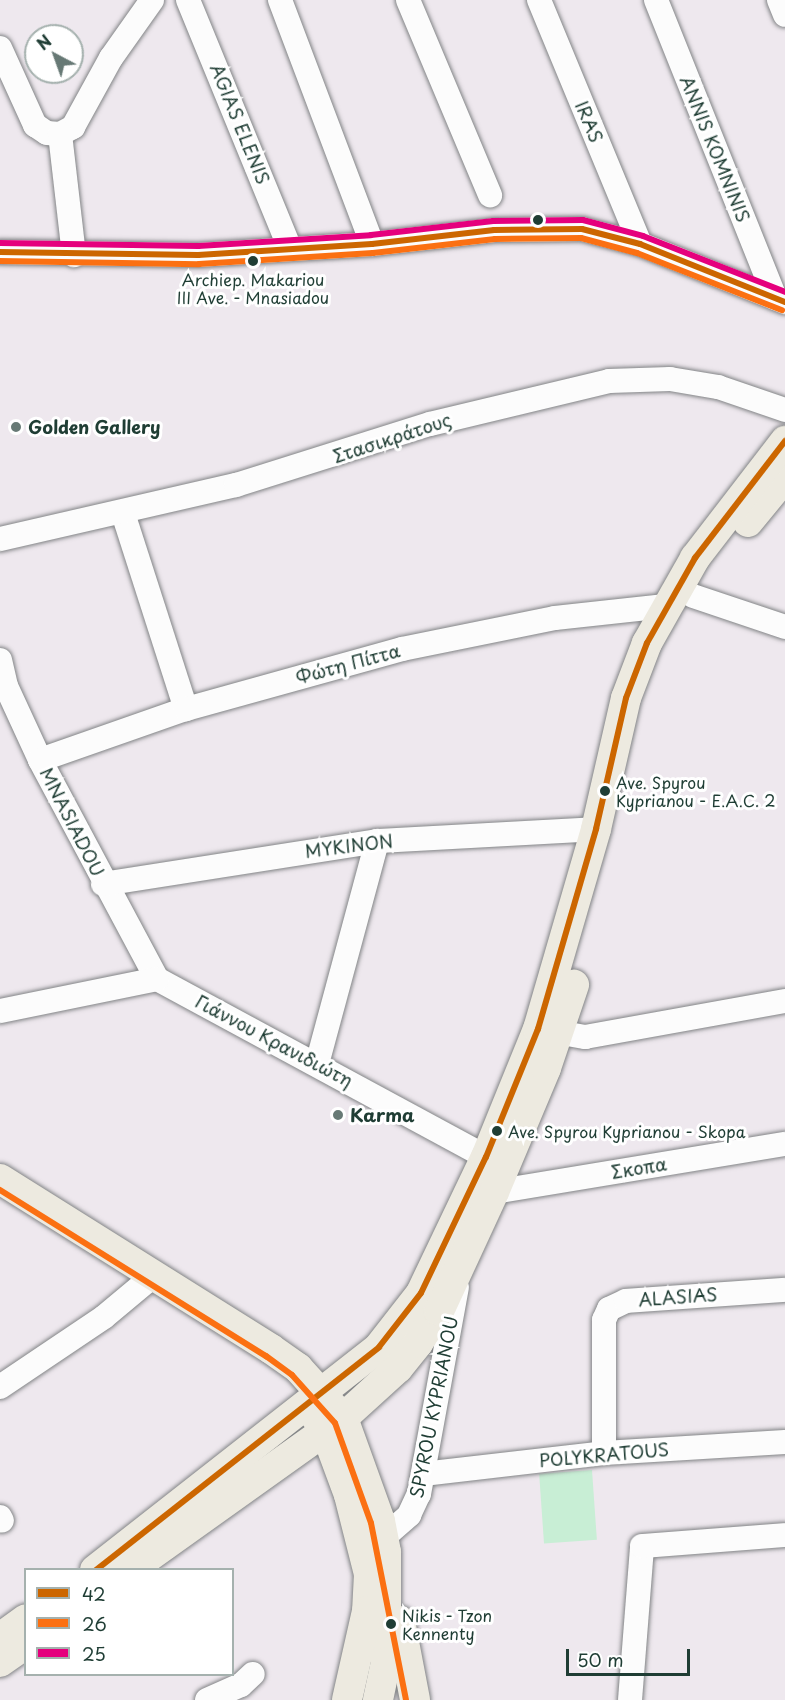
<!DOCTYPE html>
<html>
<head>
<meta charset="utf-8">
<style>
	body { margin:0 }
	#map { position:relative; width:785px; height:1700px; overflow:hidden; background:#eee8ee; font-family:"Playpen Sans",sans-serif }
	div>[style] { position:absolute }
	.green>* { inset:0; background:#c8eed5; transform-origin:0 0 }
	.roads { filter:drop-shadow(0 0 2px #828486) drop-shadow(0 0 2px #828486) }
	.minor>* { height:24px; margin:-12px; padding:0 12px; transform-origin:12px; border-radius:12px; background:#fcfcfc }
	.major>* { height:30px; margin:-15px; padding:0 15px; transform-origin:15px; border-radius:15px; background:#edeae0 }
	.bus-1>* { height:6px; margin:-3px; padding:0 3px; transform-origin:3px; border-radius:3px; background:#c60 }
	.bus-2>* { height:6px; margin:-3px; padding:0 3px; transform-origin:3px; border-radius:3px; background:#fb7012 }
	.bus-3>* { height:6px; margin:-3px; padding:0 3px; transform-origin:3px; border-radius:3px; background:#e5007d }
	.dots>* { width:16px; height:16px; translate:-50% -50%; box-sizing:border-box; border:3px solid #fff; border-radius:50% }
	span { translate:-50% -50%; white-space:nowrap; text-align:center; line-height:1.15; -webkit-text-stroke:6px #fff; paint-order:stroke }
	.bus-label { font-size:16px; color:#1f3d34 }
	.left { translate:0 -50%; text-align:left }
	.street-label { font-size:18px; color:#1f3d34 }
	.poi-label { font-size:18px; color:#1f3d34; font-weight:700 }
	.legend { position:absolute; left:24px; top:1568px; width:210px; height:108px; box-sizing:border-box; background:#fff; border:2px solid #a5b1ae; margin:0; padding:8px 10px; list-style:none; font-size:18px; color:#1f3d34 }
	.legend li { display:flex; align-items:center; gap:12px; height:30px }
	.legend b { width:30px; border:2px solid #a5b1ae }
	.north { position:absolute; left:24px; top:24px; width:60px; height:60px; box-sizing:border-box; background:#fff; border:2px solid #a5b1ae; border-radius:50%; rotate:319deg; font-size:16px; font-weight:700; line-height:24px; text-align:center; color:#1f3d34 }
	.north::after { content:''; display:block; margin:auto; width:21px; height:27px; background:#677975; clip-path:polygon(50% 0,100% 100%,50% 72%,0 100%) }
	.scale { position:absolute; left:566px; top:1649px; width:124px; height:27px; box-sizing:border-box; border:3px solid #1f3d34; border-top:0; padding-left:8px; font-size:18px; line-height:21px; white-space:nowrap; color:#1f3d34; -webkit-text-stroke:4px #fff; paint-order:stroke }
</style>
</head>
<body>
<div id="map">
	<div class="green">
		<i style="left:592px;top:1470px;width:70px;height:53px;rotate:86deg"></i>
	</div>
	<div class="roads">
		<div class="minor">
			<i style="left:188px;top:0;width:269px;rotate:67.7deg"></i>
			<i style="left:280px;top:0;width:261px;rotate:69.3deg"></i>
			<i style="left:408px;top:0;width:212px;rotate:67.2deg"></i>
			<i style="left:539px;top:0;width:264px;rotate:67.5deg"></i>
			<i style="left:656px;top:0;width:321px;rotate:68.2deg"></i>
			<i style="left:779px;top:0;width:16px;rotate:68deg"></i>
			<i style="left:0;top:48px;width:85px;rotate:65.6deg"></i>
			<i style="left:35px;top:125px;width:14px;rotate:34deg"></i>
			<i style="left:47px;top:133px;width:13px;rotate:4deg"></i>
			<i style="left:60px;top:134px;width:15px;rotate:-28deg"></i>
			<i style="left:73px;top:127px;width:79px;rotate:-61.2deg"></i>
			<i style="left:111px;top:58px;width:71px;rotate:-54.7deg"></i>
			<i style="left:60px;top:134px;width:122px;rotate:83.4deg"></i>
			<i style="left:0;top:252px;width:198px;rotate:0.9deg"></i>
			<i style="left:198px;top:255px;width:174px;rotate:-3.6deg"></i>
			<i style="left:372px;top:244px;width:123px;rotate:-6.5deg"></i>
			<i style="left:494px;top:230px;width:88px;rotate:-0.7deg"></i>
			<i style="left:582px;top:229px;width:60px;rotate:14.5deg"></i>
			<i style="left:640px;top:244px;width:156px;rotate:21.8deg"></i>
			<i style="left:123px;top:513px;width:206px;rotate:72.2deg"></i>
			<i style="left:0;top:539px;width:242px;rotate:-12.9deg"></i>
			<i style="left:236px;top:485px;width:203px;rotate:-17.5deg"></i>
			<i style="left:430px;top:424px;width:184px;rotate:-13.5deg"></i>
			<i style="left:609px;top:381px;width:61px;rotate:-1.9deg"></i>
			<i style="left:670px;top:379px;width:49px;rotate:9.5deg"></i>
			<i style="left:718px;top:387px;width:71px;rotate:18.9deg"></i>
			<i style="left:693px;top:596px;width:97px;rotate:18.6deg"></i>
			<i style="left:0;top:660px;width:27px;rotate:77deg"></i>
			<i style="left:6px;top:686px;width:81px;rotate:65.3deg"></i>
			<i style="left:40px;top:760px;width:248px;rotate:61.9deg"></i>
			<i style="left:40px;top:760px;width:155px;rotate:-19.3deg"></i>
			<i style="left:186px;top:709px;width:224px;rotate:-15.5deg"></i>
			<i style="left:402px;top:649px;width:156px;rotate:-11.5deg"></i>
			<i style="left:555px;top:618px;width:111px;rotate:-6.2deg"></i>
			<i style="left:103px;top:884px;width:277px;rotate:-8.9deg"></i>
			<i style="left:377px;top:841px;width:219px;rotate:-3.1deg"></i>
			<i style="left:157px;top:979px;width:374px;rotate:28.4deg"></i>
			<i style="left:0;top:1011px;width:160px;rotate:-11.5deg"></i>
			<i style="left:540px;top:1029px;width:46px;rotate:10.1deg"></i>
			<i style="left:585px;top:1037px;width:203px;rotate:-10.2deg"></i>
			<i style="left:317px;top:1064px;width:231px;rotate:-74.9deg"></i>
			<i style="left:494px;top:1192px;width:295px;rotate:-9.4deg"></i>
			<i style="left:0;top:1387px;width:125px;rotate:-33.9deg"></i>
			<i style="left:104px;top:1317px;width:64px;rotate:-39.9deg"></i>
			<i style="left:604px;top:1453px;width:133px;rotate:-90deg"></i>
			<i style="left:604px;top:1320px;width:12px;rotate:-66deg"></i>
			<i style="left:609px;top:1309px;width:19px;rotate:-25deg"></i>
			<i style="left:626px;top:1301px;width:159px;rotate:-4deg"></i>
			<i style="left:423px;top:1474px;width:182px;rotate:-6.6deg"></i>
			<i style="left:604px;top:1453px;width:181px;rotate:-3.5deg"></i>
			<i style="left:0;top:1517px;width:4px;rotate:63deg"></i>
			<i style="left:383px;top:1538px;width:35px;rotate:-41deg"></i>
			<i style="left:409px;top:1515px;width:23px;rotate:-65deg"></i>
			<i style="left:419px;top:1494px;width:210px;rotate:-79.6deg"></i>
			<i style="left:207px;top:1700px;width:37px;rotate:-24deg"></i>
			<i style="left:241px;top:1685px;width:16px;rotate:-43deg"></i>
			<i style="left:630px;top:1700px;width:154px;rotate:-85.5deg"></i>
			<i style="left:642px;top:1546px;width:143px;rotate:-4.4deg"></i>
		</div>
		<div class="major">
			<i style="left:748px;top:522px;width:58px;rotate:-50.6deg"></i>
			<i style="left:0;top:1179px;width:320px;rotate:32.1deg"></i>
			<i style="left:271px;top:1349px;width:33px;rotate:35deg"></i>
			<i style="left:298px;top:1368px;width:67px;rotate:48deg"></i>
			<i style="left:343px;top:1418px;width:109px;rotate:70.2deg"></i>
			<i style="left:380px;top:1521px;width:32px;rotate:79deg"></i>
			<i style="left:386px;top:1552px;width:110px;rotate:90deg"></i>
			<i style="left:386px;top:1662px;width:39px;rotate:102deg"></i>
			<i style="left:315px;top:1416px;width:17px;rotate:54deg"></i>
			<i style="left:325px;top:1430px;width:69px;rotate:69.7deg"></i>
			<i style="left:349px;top:1495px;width:81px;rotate:75.8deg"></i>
			<i style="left:369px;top:1574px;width:37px;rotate:93deg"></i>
			<i style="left:367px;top:1611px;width:91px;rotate:102.7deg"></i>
			<i style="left:95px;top:1570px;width:361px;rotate:-38.1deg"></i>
			<i style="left:379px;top:1347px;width:68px;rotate:-52.1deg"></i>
			<i style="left:421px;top:1293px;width:151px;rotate:-64.5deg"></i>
			<i style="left:486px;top:1157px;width:138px;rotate:-67.9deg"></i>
			<i style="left:538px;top:1029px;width:208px;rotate:-73.8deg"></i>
			<i style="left:596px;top:829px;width:134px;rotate:-77.1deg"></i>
			<i style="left:626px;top:698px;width:59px;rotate:-69.1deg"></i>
			<i style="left:647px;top:643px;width:98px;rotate:-60.5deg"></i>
			<i style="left:695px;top:558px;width:148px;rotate:-52.4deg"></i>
			<i style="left:130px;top:1570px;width:262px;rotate:-35.5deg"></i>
			<i style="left:343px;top:1418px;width:74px;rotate:-42.3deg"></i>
			<i style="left:398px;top:1368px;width:32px;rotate:-51deg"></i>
			<i style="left:418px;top:1343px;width:38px;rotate:-57deg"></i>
			<i style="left:439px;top:1311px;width:131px;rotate:-65.2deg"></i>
			<i style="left:494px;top:1192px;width:134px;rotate:-67.2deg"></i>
			<i style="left:546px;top:1068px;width:88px;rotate:-71.4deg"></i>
			<i style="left:400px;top:1621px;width:80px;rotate:79.2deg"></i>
			<i style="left:0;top:1638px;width:32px;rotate:-36deg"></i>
			<i style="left:0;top:1662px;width:32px;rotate:-35deg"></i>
		</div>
	</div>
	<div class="bus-1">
		<i style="left:0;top:252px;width:198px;rotate:0.9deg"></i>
		<i style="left:198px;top:255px;width:174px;rotate:-3.6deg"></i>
		<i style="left:372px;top:244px;width:123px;rotate:-6.5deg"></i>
		<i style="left:494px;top:230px;width:88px;rotate:-0.7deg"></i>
		<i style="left:582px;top:229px;width:60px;rotate:14.5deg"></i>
		<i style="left:640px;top:244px;width:156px;rotate:21.8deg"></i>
		<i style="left:96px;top:1570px;width:360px;rotate:-38.2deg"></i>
		<i style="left:379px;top:1347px;width:68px;rotate:-52.1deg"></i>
		<i style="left:421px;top:1293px;width:151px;rotate:-64.5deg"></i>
		<i style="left:486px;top:1157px;width:138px;rotate:-67.9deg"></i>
		<i style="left:538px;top:1029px;width:208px;rotate:-73.8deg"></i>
		<i style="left:596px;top:829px;width:134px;rotate:-77.1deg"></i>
		<i style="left:626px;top:698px;width:59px;rotate:-69.1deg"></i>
		<i style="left:647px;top:643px;width:98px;rotate:-60.5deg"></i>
		<i style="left:695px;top:558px;width:148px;rotate:-52.4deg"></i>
	</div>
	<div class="bus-2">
		<i style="left:0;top:261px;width:199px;rotate:0.9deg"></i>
		<i style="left:199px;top:264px;width:174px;rotate:-3.6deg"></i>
		<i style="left:373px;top:253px;width:123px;rotate:-6.5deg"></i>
		<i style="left:495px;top:239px;width:86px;rotate:-0.7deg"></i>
		<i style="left:581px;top:238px;width:58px;rotate:15deg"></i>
		<i style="left:637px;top:253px;width:156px;rotate:21.5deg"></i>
		<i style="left:0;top:1190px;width:314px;rotate:32deg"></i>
		<i style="left:266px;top:1356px;width:32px;rotate:36deg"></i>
		<i style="left:292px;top:1375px;width:64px;rotate:48.1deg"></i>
		<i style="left:335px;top:1423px;width:106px;rotate:70.2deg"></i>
		<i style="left:371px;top:1523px;width:180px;rotate:78.8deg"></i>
	</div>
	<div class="bus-3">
		<i style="left:0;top:243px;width:198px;rotate:0.9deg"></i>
		<i style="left:198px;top:246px;width:173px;rotate:-3.6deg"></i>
		<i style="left:371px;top:235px;width:123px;rotate:-6.5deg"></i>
		<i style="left:493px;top:221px;width:90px;rotate:-0.6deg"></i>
		<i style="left:583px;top:220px;width:62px;rotate:14.9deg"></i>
		<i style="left:643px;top:236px;width:153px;rotate:21.5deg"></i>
	</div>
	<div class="dots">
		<i style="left:538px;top:220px;background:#1f3d34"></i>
		<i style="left:253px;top:261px;background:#1f3d34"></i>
		<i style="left:16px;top:427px;background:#677975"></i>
		<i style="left:605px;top:791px;background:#1f3d34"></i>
		<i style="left:338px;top:1115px;background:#677975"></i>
		<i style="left:497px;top:1131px;background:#1f3d34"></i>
		<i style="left:391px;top:1624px;background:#1f3d34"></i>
	</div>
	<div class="bus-label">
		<span style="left:253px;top:288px">Archiep. Makariou<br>III Ave. - Mnasiadou</span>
		<span class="left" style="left:616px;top:791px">Ave. Spyrou<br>Kyprianou - E.A.C. 2</span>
		<span class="left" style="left:508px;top:1131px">Ave. Spyrou Kyprianou - Skopa</span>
		<span class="left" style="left:402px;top:1624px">Nikis - Tzon<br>Kennenty</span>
	</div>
	<div class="street-label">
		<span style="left:589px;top:122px;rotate:67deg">IRAS</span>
		<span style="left:240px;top:124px;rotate:68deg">AGIAS ELENIS</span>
		<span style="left:715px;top:149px;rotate:68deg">ANNIS KOMNINIS</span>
		<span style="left:392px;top:438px;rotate:-18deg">Στασικράτους</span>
		<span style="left:348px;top:664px;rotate:-15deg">Φώτη Πίττα</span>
		<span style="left:72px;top:822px;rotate:63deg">MNASIADOU</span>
		<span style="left:349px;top:846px;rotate:-7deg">MYKINON</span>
		<span style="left:274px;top:1041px;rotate:28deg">Γιάννου Κρανιδιώτη</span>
		<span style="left:639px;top:1168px;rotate:-9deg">Σκοπα</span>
		<span style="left:678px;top:1297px;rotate:-4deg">ALASIAS</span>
		<span style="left:434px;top:1407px;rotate:-79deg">SPYROU KYPRIANOU</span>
		<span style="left:604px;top:1455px;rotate:-5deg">POLYKRATOUS</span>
	</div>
	<div class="poi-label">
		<span class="left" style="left:28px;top:427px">Golden Gallery</span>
		<span class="left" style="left:350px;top:1115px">Karma</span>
	</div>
	<ul class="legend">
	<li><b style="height:8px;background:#c60"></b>42</li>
	<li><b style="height:8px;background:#fb7012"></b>26</li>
	<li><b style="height:8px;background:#e5007d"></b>25</li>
	</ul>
	<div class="north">N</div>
	<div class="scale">50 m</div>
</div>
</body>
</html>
